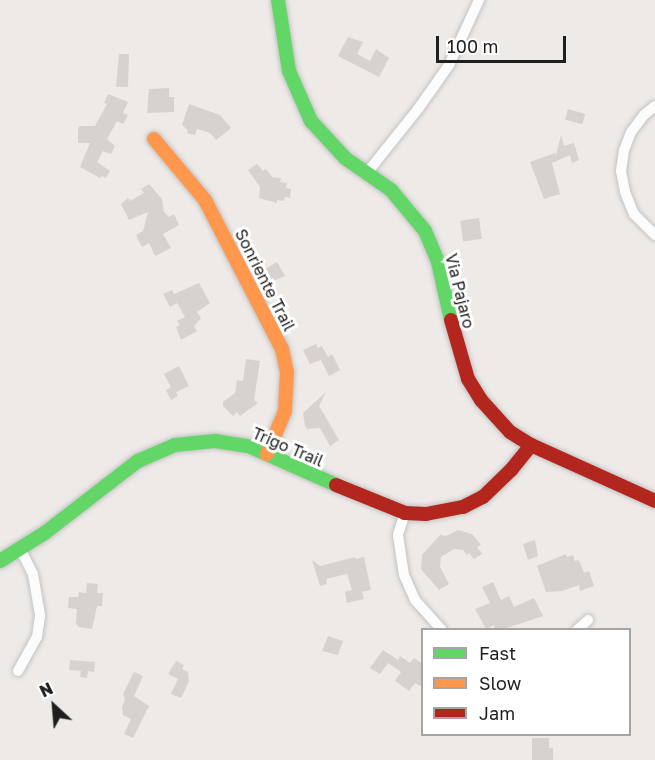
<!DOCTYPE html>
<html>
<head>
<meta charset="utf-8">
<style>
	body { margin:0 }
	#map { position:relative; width:655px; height:760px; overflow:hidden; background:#edeae8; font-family:"Golos Text",sans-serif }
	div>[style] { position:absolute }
	.building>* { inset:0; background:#d6d2d0; transform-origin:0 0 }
	.roads { filter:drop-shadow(0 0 2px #c4c3c2) drop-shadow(0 0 2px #c4c3c2) }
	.street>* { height:10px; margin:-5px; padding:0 5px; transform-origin:5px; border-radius:5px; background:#fcfcfc }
	.fast>* { height:14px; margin:-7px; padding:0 7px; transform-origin:7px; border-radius:7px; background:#63d668 }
	.slow>* { height:14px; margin:-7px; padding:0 7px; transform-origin:7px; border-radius:7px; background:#ff974d }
	.jam>* { height:14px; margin:-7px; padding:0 7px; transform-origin:7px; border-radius:7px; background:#b3261e }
	span { translate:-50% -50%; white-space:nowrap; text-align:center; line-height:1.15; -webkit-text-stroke:6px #fff; paint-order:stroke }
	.street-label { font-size:16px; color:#1f1f1f }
	.legend { position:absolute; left:421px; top:628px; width:210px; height:108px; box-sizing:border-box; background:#fff; border:2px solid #a5a5a5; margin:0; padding:8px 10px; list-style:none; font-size:18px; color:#1f1f1f }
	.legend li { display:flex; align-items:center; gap:12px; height:30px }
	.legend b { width:30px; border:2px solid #a5a5a5 }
	.north { position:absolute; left:24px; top:676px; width:60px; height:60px; -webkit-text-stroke:4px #fff; paint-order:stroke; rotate:334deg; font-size:16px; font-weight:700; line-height:24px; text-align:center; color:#1f1f1f }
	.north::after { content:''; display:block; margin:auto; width:21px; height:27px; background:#1f1f1f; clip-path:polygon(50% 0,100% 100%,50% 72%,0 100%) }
	.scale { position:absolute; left:436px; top:36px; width:130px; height:27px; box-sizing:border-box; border:3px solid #1f1f1f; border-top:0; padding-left:8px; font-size:18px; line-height:21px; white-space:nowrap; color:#1f1f1f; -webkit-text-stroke:4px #fff; paint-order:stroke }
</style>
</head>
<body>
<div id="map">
	<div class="building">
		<i style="clip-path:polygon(348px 37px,363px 42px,357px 54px,370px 61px,376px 49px,389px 58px,379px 77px,338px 56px)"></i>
		<i style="clip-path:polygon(119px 54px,129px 54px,128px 87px,116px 87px)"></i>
		<i style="clip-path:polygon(169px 88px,169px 97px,174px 97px,174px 112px,147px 113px,149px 89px)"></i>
		<i style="clip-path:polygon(108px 94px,128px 102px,123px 113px,128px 115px,123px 124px,117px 121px,107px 139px,115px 146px,111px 154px,103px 151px,97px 162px,110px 171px,106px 178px,102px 176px,100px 178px,80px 167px,90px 143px,78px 143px,78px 130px,79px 126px,95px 126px,107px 104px,104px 103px)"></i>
		<i style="clip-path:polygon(189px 104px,220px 115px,231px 128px,216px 140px,210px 133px,197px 129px,195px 135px,187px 133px,188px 130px,182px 125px)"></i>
		<i style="left:568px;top:109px;width:18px;height:11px;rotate:16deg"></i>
		<i style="clip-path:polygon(561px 135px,564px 146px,574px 143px,579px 160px,572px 163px,570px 155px,552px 163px,560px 194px,544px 199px,530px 162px,555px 153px,556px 155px)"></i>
		<i style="clip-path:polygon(257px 164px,263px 171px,266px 169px,272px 177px,281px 178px,280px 182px,287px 183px,286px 188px,291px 189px,290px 198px,285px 197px,284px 201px,277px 200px,277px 203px,259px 198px,260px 187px,248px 170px)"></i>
		<i style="clip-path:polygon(149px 184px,162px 199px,164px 212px,169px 217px,174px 214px,179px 225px,163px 234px,171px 248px,155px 256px,149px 243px,142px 247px,136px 235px,143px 231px,148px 212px,129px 220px,121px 204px,128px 198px,130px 201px,144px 193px,141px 189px)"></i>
		<i style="left:479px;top:218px;width:21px;height:19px;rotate:82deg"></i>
		<i style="clip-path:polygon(277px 262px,285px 276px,266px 284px,260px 272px)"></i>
		<i style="clip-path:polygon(199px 283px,210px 303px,197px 312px,201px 318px,194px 326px,197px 331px,181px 340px,176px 327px,180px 325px,177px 321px,185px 317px,177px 303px,170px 307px,163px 294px,172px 290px,174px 294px)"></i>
		<i style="clip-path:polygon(316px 344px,318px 348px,322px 346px,328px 357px,332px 354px,340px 370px,329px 376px,321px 360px,310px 364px,303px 350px)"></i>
		<i style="clip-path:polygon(246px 359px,260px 361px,254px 400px,258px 403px,240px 416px,237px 412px,233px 416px,223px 406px,223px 402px,235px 393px,237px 380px,243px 381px)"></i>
		<i style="clip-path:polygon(179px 366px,189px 386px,176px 392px,178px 396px,171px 400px,166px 390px,171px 387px,164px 374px)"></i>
		<i style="clip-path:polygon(326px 392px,319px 406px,339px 440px,330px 446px,320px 428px,307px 429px,305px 426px,303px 413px)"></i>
		<i style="clip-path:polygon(458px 530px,472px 534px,481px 545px,477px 547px,482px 554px,474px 559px,469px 553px,467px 555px,463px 550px,454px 549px,441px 557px,440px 567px,449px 584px,439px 590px,421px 569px,422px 555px,440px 535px,446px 536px)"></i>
		<i style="clip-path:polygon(535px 540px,538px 556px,528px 560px,523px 544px)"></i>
		<i style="clip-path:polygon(566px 554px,567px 557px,573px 555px,575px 561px,579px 560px,584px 573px,589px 571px,594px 586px,580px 591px,579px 585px,562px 591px,546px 592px,537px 566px)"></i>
		<i style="clip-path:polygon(355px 557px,356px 559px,364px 557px,371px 590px,362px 592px,364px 599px,347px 603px,345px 592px,352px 590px,347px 574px,326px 579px,327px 584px,320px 586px,312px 560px,320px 566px)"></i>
		<i style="clip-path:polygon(493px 582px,501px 600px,509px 596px,514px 607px,534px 598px,543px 616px,500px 630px,495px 630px,494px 625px,486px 629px,475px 609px,490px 603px,482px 587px)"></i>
		<i style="clip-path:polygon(87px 583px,98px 584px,97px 593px,103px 593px,102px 606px,97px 606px,92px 629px,79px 627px,76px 624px,77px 609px,68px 608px,69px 597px,78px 597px,79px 592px,86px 593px)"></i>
		<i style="clip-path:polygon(328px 636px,343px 641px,338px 655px,322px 651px)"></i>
		<i style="clip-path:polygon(383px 650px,398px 660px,400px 656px,410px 663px,414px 658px,423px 664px,423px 682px,420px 686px,415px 683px,409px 691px,395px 681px,401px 672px,388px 663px,380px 674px,370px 668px)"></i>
		<i style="clip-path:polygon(70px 660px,95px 662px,94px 672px,88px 671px,87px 678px,80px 677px,81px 671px,69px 670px)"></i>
		<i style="clip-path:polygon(176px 661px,184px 665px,182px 669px,188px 672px,189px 681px,181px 698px,171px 694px,178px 679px,168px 674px)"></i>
		<i style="clip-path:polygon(134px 672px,143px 676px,134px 696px,149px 706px,133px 738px,124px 734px,131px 719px,123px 715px,122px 707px,125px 699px,123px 694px)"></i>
		<i style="clip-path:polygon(532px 738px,549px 738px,549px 748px,553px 748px,553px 760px,532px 760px)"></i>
	</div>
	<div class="roads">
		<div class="street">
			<i style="left:655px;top:106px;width:14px;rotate:141deg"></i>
			<i style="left:644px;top:115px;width:21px;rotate:127deg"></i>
			<i style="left:631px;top:132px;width:19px;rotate:111deg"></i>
			<i style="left:624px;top:150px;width:21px;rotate:98deg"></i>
			<i style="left:621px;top:171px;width:21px;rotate:79deg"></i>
			<i style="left:625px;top:192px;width:24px;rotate:68deg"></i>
			<i style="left:634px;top:214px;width:30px;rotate:45deg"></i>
			<i style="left:366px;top:174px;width:83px;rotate:-51.3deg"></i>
			<i style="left:418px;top:109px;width:54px;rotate:-54.8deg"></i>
			<i style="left:449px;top:65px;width:72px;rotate:-65.2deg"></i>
			<i style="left:405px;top:513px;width:23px;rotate:108deg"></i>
			<i style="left:398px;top:535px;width:40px;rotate:81.5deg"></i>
			<i style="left:404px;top:575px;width:27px;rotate:66deg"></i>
			<i style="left:415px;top:600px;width:40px;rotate:48deg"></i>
			<i style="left:577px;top:630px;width:15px;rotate:-42deg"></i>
			<i style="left:18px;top:671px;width:39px;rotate:-61deg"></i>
			<i style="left:37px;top:637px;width:22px;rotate:-82deg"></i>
			<i style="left:40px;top:615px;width:42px;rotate:-99.7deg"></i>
			<i style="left:33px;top:574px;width:27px;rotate:-117deg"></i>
		</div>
		<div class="fast">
			<i style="left:278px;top:0;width:72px;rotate:81.2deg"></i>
			<i style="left:289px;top:71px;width:55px;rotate:66.3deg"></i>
			<i style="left:311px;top:121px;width:50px;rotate:47.4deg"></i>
			<i style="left:345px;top:158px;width:56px;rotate:34.8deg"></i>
			<i style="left:391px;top:190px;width:53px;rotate:50.3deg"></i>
			<i style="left:425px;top:231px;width:34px;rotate:67deg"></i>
			<i style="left:438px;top:262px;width:59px;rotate:77.4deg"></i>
			<i style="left:0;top:561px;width:54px;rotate:-32.2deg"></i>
			<i style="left:46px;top:532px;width:116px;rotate:-37.7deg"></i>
			<i style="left:138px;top:461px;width:40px;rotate:-23.4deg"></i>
			<i style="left:175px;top:445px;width:40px;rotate:-5.7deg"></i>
			<i style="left:215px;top:441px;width:36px;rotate:9deg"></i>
			<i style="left:251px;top:447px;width:93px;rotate:24.1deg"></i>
		</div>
		<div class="slow">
			<i style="left:154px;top:139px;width:80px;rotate:50.1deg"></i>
			<i style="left:205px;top:200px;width:168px;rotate:62.7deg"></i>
			<i style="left:282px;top:349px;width:24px;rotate:78deg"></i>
			<i style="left:287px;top:372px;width:39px;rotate:93deg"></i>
			<i style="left:285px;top:411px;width:47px;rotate:112.7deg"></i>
		</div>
		<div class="jam">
			<i style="left:451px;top:320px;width:61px;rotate:73.9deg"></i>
			<i style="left:468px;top:379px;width:25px;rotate:58deg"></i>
			<i style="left:481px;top:400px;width:43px;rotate:47.8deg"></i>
			<i style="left:510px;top:432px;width:25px;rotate:32deg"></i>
			<i style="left:531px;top:445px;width:136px;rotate:24.3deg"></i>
			<i style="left:336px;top:485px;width:74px;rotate:22.1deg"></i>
			<i style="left:405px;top:513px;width:21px;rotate:3deg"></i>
			<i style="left:426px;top:514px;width:38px;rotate:-11deg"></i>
			<i style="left:463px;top:507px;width:22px;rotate:-27deg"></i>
			<i style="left:483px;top:497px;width:39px;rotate:-44deg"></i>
			<i style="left:511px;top:470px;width:32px;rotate:-51deg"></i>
		</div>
	</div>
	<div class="street-label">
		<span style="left:265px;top:280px;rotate:63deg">Sonriente Trail</span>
		<span style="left:460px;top:291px;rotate:76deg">Via Pajaro</span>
		<span style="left:288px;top:447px;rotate:23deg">Trigo Trail</span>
	</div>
	<ul class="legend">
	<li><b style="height:8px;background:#63d668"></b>Fast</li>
	<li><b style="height:8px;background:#ff974d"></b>Slow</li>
	<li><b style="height:8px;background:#b3261e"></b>Jam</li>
	</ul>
	<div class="north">N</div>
	<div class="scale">100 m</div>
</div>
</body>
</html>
